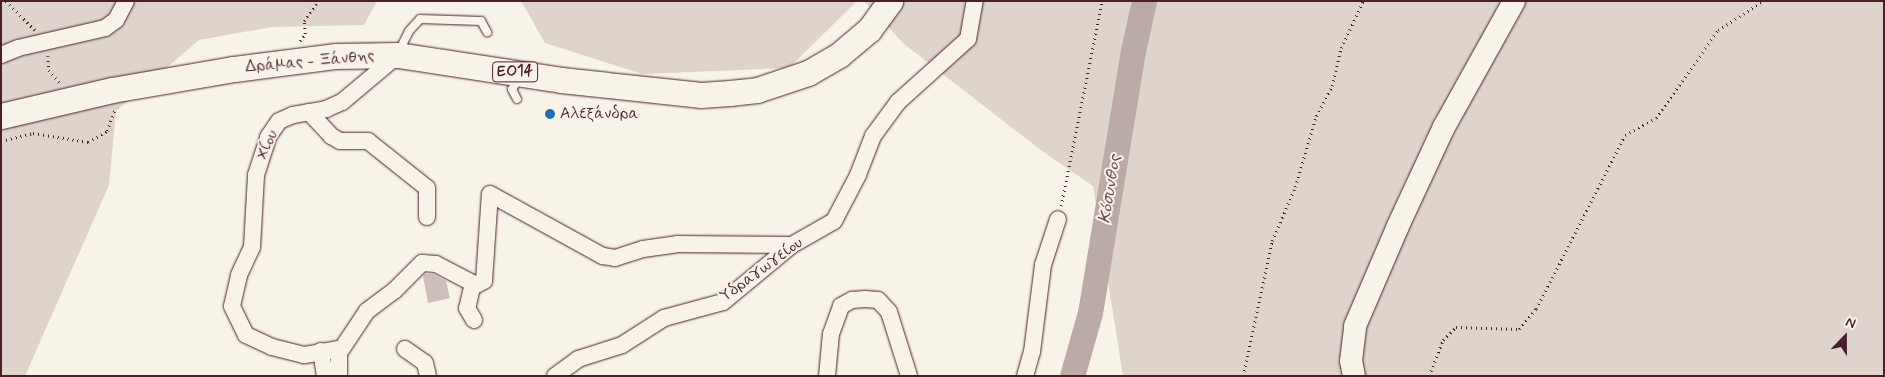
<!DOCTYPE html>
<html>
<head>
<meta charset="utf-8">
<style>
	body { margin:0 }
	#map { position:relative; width:1885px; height:377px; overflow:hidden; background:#f7f3e8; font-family:Mynerve,sans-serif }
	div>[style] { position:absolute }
	.green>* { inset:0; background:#ded4cc }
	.river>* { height:25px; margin:-12.5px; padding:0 12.5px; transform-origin:12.5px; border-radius:12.5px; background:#bcaaa7 }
	.building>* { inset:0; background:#ccbfb9 }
	.path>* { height:2.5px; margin-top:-1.25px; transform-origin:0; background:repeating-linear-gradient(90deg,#4a1f2b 0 1px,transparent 0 5px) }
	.roads { filter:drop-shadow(0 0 1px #4a1f2b) drop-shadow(0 0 1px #4a1f2b) }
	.lane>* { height:8px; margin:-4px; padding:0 4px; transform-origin:4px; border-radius:4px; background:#f7f3e8 }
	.street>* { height:16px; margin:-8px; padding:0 8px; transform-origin:8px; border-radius:8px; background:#f7f3e8 }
	.secondary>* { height:22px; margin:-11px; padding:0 11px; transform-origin:11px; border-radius:11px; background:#f7f3e8 }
	.primary>* { height:25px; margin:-12.5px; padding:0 12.5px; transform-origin:12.5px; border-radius:12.5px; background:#f7f3e8 }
	.dots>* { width:14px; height:14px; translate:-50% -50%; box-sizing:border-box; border:2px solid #f7f3e8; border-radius:50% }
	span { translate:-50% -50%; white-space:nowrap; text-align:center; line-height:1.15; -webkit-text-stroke:4px #f7f3e8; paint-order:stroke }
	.shield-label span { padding:1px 4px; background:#f7f3e8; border:1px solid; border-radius:4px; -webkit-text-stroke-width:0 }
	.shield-label { font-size:15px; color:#4a1f2b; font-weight:700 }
	.street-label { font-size:16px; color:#4a1f2b }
	.poi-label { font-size:16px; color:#4a1f2b }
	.left { translate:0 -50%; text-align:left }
	.water-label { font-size:18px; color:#6c4950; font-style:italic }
	.frame { position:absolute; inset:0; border:2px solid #4a1f2b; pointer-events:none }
	.north { position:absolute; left:1820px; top:312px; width:50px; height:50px; -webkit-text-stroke:4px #f7f3e8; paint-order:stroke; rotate:22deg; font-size:14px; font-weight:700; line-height:20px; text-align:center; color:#4a1f2b }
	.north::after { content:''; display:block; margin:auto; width:18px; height:22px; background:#4a1f2b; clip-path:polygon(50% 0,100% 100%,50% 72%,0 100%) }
</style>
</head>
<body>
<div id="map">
	<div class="green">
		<i style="clip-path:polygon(1px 1px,377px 1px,364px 25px,272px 27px,199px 40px,116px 111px,109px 185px,25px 376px,1px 376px)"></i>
		<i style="clip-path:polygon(521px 1px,857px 1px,789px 68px,642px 74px,545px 43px)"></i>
		<i style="clip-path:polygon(864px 1px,1884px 1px,1884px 376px,1123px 376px,1093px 186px,1042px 151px,904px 44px)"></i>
	</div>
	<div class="river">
		<i style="left:1072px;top:376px;width:66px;rotate:-74.1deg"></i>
		<i style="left:1090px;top:313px;width:266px;rotate:-80.7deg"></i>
		<i style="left:1133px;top:51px;width:51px;rotate:-77.6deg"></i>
	</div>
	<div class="building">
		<i style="clip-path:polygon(425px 274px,433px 274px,446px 281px,450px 298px,428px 303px,423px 276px)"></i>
	</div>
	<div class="path">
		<i style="left:6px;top:1px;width:41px;rotate:45deg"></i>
		<i style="left:300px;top:41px;width:9px;rotate:-54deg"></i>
		<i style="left:305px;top:34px;width:13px;rotate:-94deg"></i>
		<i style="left:304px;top:21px;width:24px;rotate:-55deg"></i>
		<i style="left:48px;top:56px;width:14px;rotate:86deg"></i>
		<i style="left:49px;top:70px;width:16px;rotate:50deg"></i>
		<i style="left:1px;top:141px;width:33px;rotate:-14deg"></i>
		<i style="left:33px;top:133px;width:56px;rotate:9.3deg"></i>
		<i style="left:88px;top:142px;width:22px;rotate:-30deg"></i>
		<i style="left:107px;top:131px;width:23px;rotate:-70deg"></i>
		<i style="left:1061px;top:206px;width:209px;rotate:-78.7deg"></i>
		<i style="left:1243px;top:376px;width:138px;rotate:-77.9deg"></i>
		<i style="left:1272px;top:241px;width:59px;rotate:-66.9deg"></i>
		<i style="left:1295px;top:187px;width:74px;rotate:-73.5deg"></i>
		<i style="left:1316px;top:116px;width:34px;rotate:-62deg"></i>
		<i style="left:1332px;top:86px;width:39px;rotate:-77deg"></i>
		<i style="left:1341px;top:48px;width:52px;rotate:-64.9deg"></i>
		<i style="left:1429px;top:376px;width:39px;rotate:-69deg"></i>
		<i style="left:1443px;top:340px;width:18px;rotate:-45deg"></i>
		<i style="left:1456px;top:327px;width:63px;rotate:1.8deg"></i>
		<i style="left:1519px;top:329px;width:26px;rotate:-50deg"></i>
		<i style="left:1536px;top:309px;width:195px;rotate:-62.9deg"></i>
		<i style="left:1625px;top:135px;width:35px;rotate:-29deg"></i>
		<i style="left:1656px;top:118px;width:108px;rotate:-54.8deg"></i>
		<i style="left:1718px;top:30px;width:54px;rotate:-32.8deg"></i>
	</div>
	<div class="roads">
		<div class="lane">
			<i style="left:399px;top:51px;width:22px;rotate:-63deg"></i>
			<i style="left:409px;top:31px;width:16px;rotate:-47deg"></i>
			<i style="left:420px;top:19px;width:61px;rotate:1.9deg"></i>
			<i style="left:481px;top:21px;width:13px;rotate:61deg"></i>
			<i style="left:517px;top:99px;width:11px;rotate:-117deg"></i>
			<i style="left:512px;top:89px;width:12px;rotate:-55deg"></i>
		</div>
		<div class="street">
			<i style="left:1px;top:55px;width:18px;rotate:-22deg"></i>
			<i style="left:18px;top:48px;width:89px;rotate:-12.9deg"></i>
			<i style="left:105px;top:28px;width:14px;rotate:-36deg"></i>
			<i style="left:116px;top:20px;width:21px;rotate:-62deg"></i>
			<i style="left:309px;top:112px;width:33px;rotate:47deg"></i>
			<i style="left:331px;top:136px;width:10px;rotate:29deg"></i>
			<i style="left:340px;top:141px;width:28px"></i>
			<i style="left:368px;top:141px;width:75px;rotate:38.5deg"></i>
			<i style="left:427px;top:188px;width:29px;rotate:90deg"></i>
			<i style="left:473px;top:283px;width:26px;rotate:103deg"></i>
			<i style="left:467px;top:308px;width:14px;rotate:60deg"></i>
			<i style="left:405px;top:349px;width:24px;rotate:35deg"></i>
			<i style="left:425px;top:363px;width:13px;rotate:77deg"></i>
			<i style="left:341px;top:350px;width:47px;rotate:-56.3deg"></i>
			<i style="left:367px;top:311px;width:34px;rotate:-37deg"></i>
			<i style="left:394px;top:291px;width:40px;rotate:-45deg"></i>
			<i style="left:422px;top:263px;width:14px;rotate:4deg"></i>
			<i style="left:436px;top:264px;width:45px;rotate:27.7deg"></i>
			<i style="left:476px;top:285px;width:9px;rotate:-27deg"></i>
			<i style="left:484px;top:281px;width:87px;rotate:-86.1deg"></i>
			<i style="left:490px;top:194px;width:129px;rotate:28.8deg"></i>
			<i style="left:603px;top:256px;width:12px;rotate:9deg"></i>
			<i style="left:615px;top:258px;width:29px;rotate:-18deg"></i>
			<i style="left:643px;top:249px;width:34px;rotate:-8deg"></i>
			<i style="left:677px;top:244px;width:115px;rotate:0.5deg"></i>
			<i style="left:321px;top:351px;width:25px;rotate:81deg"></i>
			<i style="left:339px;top:376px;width:27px;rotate:-90deg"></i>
			<i style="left:339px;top:349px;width:36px;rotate:170deg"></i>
			<i style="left:304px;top:355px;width:33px;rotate:-166deg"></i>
			<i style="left:272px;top:347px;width:29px;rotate:-155deg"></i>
			<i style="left:246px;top:335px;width:32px;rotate:-116deg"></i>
			<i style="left:232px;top:306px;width:32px;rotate:-77deg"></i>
			<i style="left:239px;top:275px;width:31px;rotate:-65deg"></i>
			<i style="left:252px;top:247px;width:72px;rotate:-86.8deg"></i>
			<i style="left:256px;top:175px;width:40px;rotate:-72deg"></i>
			<i style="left:268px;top:137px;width:19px;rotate:-55deg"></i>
			<i style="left:279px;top:121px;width:15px;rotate:-23deg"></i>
			<i style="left:293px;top:115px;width:34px;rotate:-10deg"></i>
			<i style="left:326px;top:109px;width:17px;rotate:-24deg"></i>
			<i style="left:342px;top:102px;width:73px;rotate:-40deg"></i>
			<i style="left:555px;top:376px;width:29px;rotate:-36deg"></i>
			<i style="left:578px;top:359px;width:46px;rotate:-17.7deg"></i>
			<i style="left:622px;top:345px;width:50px;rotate:-32.7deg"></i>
			<i style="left:664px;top:318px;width:61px;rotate:-15.2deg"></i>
			<i style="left:723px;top:302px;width:89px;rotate:-39.6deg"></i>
			<i style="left:792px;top:245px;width:48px;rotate:-29.7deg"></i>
			<i style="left:834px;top:221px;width:52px;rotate:-62.4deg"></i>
			<i style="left:858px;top:175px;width:42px;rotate:-69deg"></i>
			<i style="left:873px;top:136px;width:42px;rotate:-53.7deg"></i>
			<i style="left:898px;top:102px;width:94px;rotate:-42deg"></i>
			<i style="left:968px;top:39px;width:39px;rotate:-80deg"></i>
			<i style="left:827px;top:376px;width:42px;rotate:-84.6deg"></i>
			<i style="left:831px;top:334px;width:30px;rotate:-70deg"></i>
			<i style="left:841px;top:306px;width:13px;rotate:-29deg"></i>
			<i style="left:852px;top:300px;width:13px;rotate:-4deg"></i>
			<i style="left:865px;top:299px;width:13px;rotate:4deg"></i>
			<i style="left:878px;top:300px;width:16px;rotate:47deg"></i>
			<i style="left:889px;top:312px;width:67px;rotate:72.6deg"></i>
			<i style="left:1025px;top:376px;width:25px;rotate:-74deg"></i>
			<i style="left:1032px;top:352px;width:88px;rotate:-82.8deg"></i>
			<i style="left:1043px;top:265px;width:48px;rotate:-71.9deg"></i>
		</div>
		<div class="secondary">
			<i style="left:1354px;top:376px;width:15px;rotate:-101deg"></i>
			<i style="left:1351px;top:361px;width:35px;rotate:-83deg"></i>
			<i style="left:1355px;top:326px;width:109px;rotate:-66.7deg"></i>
			<i style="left:1398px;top:226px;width:109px;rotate:-65.1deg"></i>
			<i style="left:1444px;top:127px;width:144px;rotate:-60.9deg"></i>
		</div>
		<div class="primary">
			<i style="left:1px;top:116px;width:114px;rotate:-13.2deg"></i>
			<i style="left:112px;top:90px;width:124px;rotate:-9.8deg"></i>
			<i style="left:234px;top:69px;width:103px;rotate:-7.3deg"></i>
			<i style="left:336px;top:56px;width:62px;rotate:-0.9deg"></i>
			<i style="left:398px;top:55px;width:165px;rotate:8.7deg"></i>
			<i style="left:561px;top:80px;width:141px;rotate:6.1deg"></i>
			<i style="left:701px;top:95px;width:29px;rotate:-4deg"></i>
			<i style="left:730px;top:93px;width:27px;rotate:-6deg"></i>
			<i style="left:757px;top:90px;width:54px;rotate:-18.4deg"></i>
			<i style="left:808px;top:73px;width:36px;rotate:-30deg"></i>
			<i style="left:839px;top:55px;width:39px;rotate:-40deg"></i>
			<i style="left:869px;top:30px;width:36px;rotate:-54deg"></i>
		</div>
	</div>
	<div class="dots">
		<i style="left:550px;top:114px;background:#1f6fb2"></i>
	</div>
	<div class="shield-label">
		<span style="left:515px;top:72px">ΕΟ14</span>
	</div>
	<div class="street-label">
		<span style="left:310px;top:62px;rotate:-5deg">Δράμας - Ξάνθης</span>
		<span style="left:268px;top:145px;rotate:-67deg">Χίου</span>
		<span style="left:762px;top:270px;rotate:-36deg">Υδραγωγείου</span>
	</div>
	<div class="poi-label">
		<span class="left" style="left:560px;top:114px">Αλεξάνδρα</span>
	</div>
	<div class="water-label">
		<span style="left:1110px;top:189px;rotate:-81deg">Κόσυνθος</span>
	</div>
	<div class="frame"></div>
	<div class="north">N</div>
</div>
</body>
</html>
